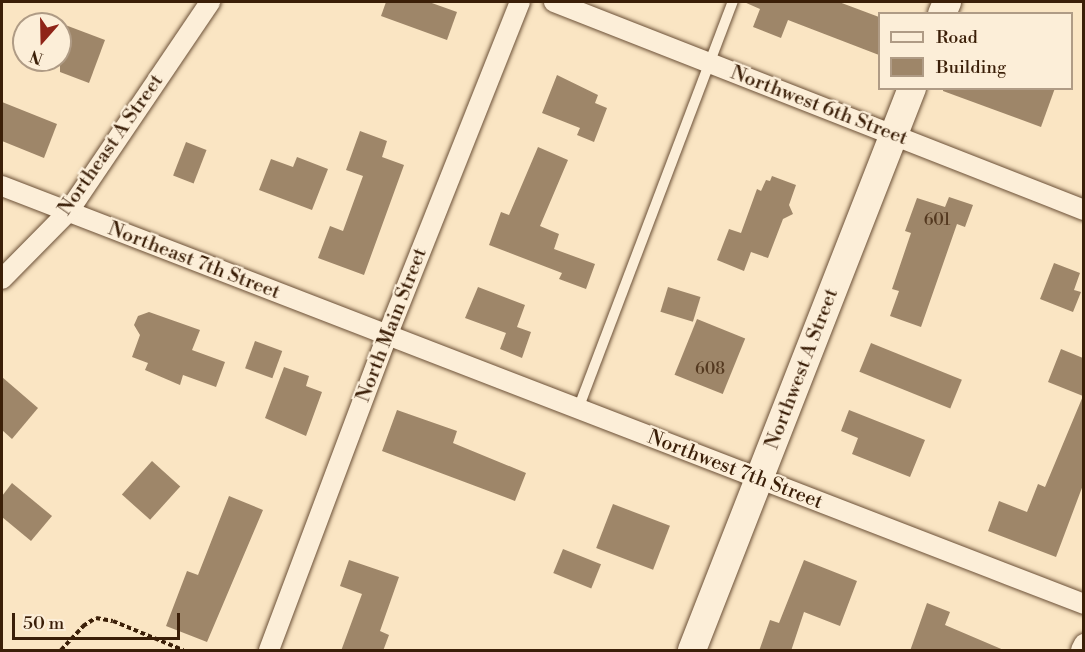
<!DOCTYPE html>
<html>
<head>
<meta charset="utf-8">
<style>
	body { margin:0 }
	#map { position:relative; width:1085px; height:652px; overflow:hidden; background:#fae5c3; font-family:"Libre Bodoni",serif }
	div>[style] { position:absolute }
	.building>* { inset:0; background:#9e8669; transform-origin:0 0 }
	.path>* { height:4px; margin-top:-2px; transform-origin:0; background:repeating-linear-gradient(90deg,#3b1f08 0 4.5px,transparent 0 7.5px) }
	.roads { filter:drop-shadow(0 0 2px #6b5037) drop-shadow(0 0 2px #6b5037) }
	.lane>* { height:10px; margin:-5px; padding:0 5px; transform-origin:5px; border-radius:5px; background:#fceed8 }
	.street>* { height:20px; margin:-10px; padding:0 10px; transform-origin:10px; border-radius:10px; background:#fceed8 }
	.secondary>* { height:28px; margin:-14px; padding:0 14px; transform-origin:14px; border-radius:14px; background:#fceed8 }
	span { translate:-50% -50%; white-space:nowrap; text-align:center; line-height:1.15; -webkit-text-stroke:4.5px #fceed8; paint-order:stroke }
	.number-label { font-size:16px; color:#543920 }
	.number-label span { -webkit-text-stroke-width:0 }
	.street-label { font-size:20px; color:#3b1f08 }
	.frame { position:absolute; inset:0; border:3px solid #3b1f08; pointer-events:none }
	.legend { position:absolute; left:878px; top:12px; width:195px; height:78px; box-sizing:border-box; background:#fceed8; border:2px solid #af9b85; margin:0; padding:8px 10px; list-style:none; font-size:18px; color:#3b1f08 }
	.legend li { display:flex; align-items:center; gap:12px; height:30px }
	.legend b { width:30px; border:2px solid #af9b85 }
	.north { position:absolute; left:12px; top:12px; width:60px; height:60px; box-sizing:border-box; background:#fceed8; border:2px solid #af9b85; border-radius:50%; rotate:200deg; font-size:16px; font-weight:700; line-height:24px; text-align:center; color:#3b1f08 }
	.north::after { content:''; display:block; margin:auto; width:21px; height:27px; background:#8f2418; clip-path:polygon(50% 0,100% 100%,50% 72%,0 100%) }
	.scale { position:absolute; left:12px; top:613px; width:168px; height:27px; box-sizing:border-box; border:3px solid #3b1f08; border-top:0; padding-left:8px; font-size:18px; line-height:21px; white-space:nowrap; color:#3b1f08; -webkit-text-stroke:4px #fceed8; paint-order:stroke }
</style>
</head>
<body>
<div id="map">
	<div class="building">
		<i style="clip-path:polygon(386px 2px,429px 2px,457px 12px,447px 40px,381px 16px)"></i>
		<i style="clip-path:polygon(744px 2px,839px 2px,879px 17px,879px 55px,788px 20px,781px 38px,753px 27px,760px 9px)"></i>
		<i style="clip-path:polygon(60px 23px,105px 40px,89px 83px,60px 72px)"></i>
		<i style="clip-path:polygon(557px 75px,598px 95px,595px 103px,607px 108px,594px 142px,577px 135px,580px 128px,542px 113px)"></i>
		<i style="clip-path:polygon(943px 88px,1055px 88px,1041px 127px,943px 91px)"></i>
		<i style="clip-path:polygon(2px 102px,57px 124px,44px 158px,2px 141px)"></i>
		<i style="clip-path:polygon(360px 131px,387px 141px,382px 157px,404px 165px,364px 275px,318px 258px,330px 226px,343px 231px,363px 176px,346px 170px)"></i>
		<i style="left:186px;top:142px;width:22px;height:36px;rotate:21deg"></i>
		<i style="clip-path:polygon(538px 147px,568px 160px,540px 226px,559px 234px,554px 249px,595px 264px,586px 289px,559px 279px,562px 273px,489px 245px,501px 212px,509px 215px)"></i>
		<i style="clip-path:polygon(297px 157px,328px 169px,312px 210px,259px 190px,271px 159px,293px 167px)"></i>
		<i style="clip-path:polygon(772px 176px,796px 185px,789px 205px,793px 214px,783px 219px,768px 258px,751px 252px,744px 271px,717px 260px,729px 229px,741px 233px,757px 189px,761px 191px,766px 180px,770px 181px)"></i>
		<i style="clip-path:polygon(949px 197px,973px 205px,965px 227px,957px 224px,921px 327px,890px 316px,899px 291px,892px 289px,911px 233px,905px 231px,917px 198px,945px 207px)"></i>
		<i style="clip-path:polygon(1054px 263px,1080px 273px,1074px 290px,1081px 292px,1073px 312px,1040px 299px)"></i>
		<i style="clip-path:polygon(478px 287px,525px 305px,517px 327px,531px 332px,522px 358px,500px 349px,506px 333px,465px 318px)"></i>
		<i style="left:668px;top:287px;width:34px;height:26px;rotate:17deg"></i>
		<i style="clip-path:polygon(149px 312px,200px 330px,192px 350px,225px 362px,216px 387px,183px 375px,180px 385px,145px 370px,148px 363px,132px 357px,140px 335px,134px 325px,138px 316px)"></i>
		<i style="left:697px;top:319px;width:52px;height:60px;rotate:22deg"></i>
		<i style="left:255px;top:341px;width:29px;height:29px;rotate:20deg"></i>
		<i style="left:871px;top:343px;width:98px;height:31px;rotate:22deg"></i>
		<i style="clip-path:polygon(1061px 349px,1083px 358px,1083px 485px,1056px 557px,988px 531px,999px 501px,1027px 512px,1038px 484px,1045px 487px,1083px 396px,1048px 382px)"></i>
		<i style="clip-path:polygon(284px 367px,309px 376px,306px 386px,322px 392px,306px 436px,265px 418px)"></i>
		<i style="clip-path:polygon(2px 377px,38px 408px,12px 439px,2px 430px)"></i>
		<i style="clip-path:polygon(397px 410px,457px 431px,453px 443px,526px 473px,515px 501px,382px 451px)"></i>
		<i style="clip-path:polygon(849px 410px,925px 440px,910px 477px,852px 454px,858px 438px,841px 431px)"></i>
		<i style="left:152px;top:461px;width:38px;height:45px;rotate:42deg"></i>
		<i style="clip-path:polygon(12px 483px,52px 516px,31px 541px,2px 517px,2px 496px)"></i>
		<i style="clip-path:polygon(229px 496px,263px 510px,207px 642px,166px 626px,187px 571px,198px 575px)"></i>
		<i style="left:613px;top:504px;width:61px;height:47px;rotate:21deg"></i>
		<i style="left:563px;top:549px;width:41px;height:26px;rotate:22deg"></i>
		<i style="clip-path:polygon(349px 560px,399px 577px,380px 631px,389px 635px,383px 651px,341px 651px,362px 594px,340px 586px)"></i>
		<i style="clip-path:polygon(804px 560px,857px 581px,840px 626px,804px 612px,791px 651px,759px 651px,770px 620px,779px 623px)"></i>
		<i style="clip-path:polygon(927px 603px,950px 612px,945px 625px,1006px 651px,910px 651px)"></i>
	</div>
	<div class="path">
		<i style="left:61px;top:650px;width:33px;rotate:-47deg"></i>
		<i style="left:83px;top:626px;width:15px;rotate:-32deg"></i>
		<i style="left:96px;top:618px;width:17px;rotate:10deg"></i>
		<i style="left:113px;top:621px;width:76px;rotate:22.5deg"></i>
	</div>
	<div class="roads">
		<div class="lane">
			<i style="left:578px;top:409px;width:436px;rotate:-69.2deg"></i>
		</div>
		<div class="street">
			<i style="left:554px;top:2px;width:569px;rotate:21.43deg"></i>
			<i style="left:2px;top:186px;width:1160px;rotate:21.12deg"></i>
			<i style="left:2px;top:279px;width:94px;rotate:-45.4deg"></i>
			<i style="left:68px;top:212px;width:254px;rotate:-55.9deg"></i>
			<i style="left:269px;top:650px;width:335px;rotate:-69.4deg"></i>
			<i style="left:387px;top:336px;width:360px;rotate:-68.3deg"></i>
			<i style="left:1081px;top:650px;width:7px;rotate:-63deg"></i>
		</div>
		<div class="secondary">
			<i style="left:942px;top:14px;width:13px;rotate:-67deg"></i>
			<i style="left:692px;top:650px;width:604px;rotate:-68.62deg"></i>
		</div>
	</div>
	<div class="number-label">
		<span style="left:937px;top:220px">601</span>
		<span style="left:710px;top:369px">608</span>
	</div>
	<div class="street-label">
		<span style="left:819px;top:106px;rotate:21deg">Northwest 6th Street</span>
		<span style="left:111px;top:145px;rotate:-55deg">Northeast A Street</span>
		<span style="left:194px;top:261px;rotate:21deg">Northeast 7th Street</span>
		<span style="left:392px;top:325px;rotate:-69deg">North Main Street</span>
		<span style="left:802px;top:369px;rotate:-69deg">Northwest A Street</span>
		<span style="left:735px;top:470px;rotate:21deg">Northwest 7th Street</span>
	</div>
	<div class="frame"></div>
	<ul class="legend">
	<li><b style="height:8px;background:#fceed8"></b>Road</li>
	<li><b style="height:16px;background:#9e8669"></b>Building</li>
	</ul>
	<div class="north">N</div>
	<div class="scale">50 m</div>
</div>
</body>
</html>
